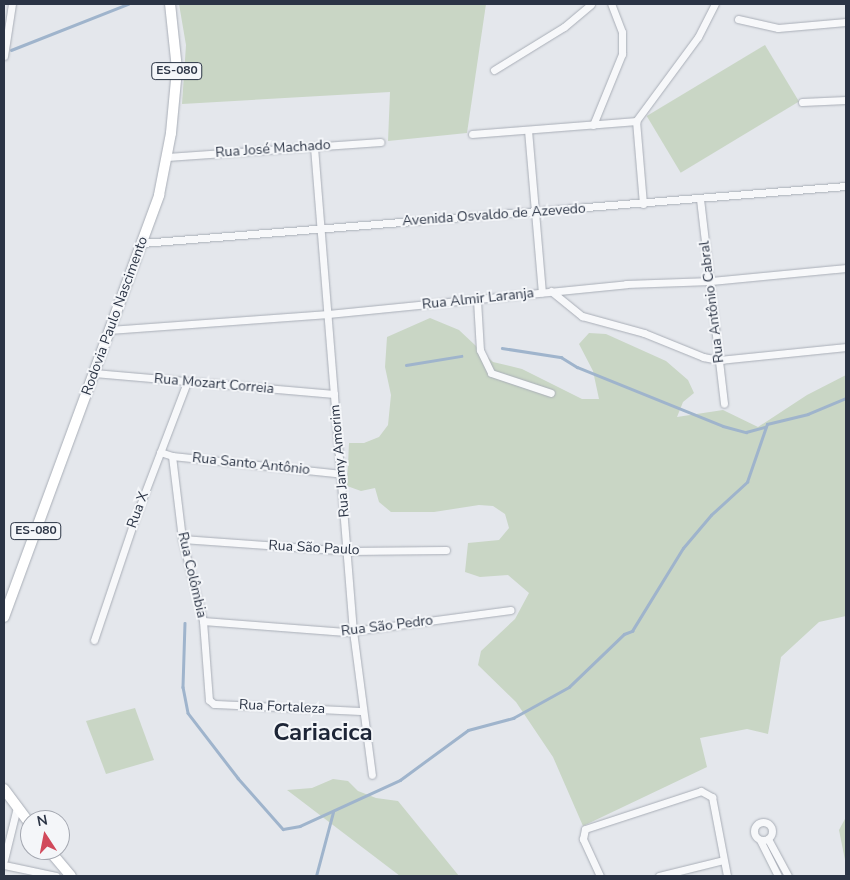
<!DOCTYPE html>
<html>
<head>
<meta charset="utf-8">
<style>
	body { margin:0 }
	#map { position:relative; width:850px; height:880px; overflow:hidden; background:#e4e7ec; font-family:"Nunito Sans",sans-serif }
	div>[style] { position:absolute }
	.green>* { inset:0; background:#c9d6c5; transform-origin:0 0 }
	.stream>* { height:2.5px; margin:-1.25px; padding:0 1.25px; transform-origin:1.25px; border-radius:1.25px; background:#9fb4cc }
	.roads { filter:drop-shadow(0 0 1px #a9aeb7) drop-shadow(0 0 1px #a9aeb7) }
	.street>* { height:7px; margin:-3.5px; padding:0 3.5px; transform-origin:3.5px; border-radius:3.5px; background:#f7f8fa }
	.street>.ring { margin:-3.5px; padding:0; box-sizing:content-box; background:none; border:7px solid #f7f8fa; border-radius:50% }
	.primary>* { height:10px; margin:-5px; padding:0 5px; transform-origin:5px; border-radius:5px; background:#fff }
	span { translate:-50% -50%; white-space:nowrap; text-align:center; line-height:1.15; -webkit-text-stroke:4px #f4f6f9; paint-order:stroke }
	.shield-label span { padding:1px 4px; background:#f4f6f9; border:1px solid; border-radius:4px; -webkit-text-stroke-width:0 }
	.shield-label { font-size:12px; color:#2b3445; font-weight:700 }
	.street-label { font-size:14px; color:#2b3445 }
	.town-label { font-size:24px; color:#1d2536; font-weight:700 }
	.frame { position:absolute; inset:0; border:5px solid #2b3445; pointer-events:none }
	.north { position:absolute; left:20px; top:810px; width:50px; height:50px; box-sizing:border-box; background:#f4f6f9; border:1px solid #a4a8b1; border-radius:50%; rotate:349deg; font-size:14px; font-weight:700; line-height:20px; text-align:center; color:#2b3445 }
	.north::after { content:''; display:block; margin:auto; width:18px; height:22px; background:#d1495b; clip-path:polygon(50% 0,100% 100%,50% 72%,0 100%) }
</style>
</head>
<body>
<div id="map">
	<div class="green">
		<i style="clip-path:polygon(179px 4px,486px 4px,467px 133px,388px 141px,390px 92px,182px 104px,186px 45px)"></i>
		<i style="left:765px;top:45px;width:66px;height:138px;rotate:59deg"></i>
		<i style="clip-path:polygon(430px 318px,459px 330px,493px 362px,522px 369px,582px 399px,599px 399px,593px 371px,579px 344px,589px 333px,606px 334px,666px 361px,688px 380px,694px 393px,683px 402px,677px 417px,723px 410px,758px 427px,807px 395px,846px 375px,846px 616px,819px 622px,781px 657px,768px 734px,747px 729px,700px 738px,707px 767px,583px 826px,553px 757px,516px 702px,478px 665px,481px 651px,515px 619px,529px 593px,508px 575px,480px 577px,465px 572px,468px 543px,499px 540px,509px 528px,505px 514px,493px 506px,479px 505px,434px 512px,391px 512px,379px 502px,375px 488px,361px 491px,347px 486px,349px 443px,364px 443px,379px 437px,388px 425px,391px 395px,385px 367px,387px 337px)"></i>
		<i style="clip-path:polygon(135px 708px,154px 760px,106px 774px,86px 721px)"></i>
		<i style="clip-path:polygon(333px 779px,348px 781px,358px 791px,376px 798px,398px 801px,459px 876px,400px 876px,287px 790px,312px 788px)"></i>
		<i style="clip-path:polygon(846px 817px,846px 865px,839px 830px)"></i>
	</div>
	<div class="stream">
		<i style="left:11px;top:50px;width:126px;rotate:-21.5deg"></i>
		<i style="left:502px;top:348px;width:60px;rotate:8.7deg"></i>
		<i style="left:561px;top:357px;width:19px;rotate:32deg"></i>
		<i style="left:577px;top:367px;width:157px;rotate:22deg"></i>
		<i style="left:723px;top:426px;width:24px;rotate:15deg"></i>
		<i style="left:746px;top:432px;width:20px;rotate:-15deg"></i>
		<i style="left:406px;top:365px;width:56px;rotate:-9.3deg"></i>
		<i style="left:185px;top:623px;width:64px;rotate:91.8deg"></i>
		<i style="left:183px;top:687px;width:26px;rotate:79deg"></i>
		<i style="left:188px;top:713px;width:82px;rotate:52.4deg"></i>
		<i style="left:238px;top:778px;width:68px;rotate:48.6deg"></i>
		<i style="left:283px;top:829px;width:17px;rotate:-10deg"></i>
		<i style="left:300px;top:826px;width:110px;rotate:-24.7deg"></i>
		<i style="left:400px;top:780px;width:84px;rotate:-36.3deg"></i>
		<i style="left:468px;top:730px;width:47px;rotate:-14.9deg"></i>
		<i style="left:513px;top:718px;width:64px;rotate:-29deg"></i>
		<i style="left:569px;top:687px;width:76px;rotate:-43.9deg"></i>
		<i style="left:624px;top:634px;width:9px;rotate:-21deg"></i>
		<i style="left:632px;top:631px;width:97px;rotate:-58.4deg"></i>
		<i style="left:683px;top:548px;width:43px;rotate:-49.7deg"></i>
		<i style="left:711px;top:515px;width:49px;rotate:-42.5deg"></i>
		<i style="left:747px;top:482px;width:61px;rotate:-71deg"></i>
		<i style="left:767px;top:424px;width:42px;rotate:-13.7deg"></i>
		<i style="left:808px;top:414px;width:41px;rotate:-22.8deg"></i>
		<i style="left:316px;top:876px;width:66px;rotate:-75.1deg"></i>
	</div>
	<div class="roads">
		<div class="street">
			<i style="left:738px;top:19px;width:41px;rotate:12.7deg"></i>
			<i style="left:778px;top:28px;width:68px;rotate:-5deg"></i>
			<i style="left:4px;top:56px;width:53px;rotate:-81.3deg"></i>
			<i style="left:494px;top:70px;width:82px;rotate:-31.6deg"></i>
			<i style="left:564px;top:27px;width:35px;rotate:-40deg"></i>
			<i style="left:802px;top:102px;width:44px;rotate:-2.6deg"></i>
			<i style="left:593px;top:125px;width:77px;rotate:-67.8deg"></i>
			<i style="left:622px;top:54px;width:22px;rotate:-90deg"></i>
			<i style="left:622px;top:32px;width:30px;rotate:-111deg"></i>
			<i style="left:528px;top:130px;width:163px;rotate:85.1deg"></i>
			<i style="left:472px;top:134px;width:165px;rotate:-4.5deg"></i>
			<i style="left:314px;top:147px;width:486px;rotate:85.4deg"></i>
			<i style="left:353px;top:631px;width:145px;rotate:82.5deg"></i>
			<i style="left:167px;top:157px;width:214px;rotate:-4deg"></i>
			<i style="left:700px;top:199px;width:206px;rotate:83.3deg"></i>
			<i style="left:643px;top:204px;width:83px;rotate:-94.8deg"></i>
			<i style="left:636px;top:121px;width:104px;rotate:-53.6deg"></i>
			<i style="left:698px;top:37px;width:37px;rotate:-63deg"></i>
			<i style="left:142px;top:243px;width:706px;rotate:-4.63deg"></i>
			<i style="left:551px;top:291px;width:40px;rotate:39deg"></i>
			<i style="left:582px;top:316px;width:64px;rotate:15.3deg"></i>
			<i style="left:644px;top:333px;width:64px;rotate:22.1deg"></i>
			<i style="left:703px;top:357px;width:16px;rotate:11deg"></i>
			<i style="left:719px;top:360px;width:128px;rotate:-5.8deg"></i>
			<i style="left:477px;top:300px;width:50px;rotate:86.6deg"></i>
			<i style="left:480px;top:350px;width:25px;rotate:64deg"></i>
			<i style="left:491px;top:373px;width:63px;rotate:18.4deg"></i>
			<i style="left:109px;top:330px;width:220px;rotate:-4.2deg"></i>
			<i style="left:328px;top:314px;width:300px;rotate:-5.7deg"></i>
			<i style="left:626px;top:284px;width:85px;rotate:-2deg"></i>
			<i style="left:711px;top:281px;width:136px;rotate:-5.5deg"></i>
			<i style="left:94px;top:373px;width:241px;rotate:5deg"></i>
			<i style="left:160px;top:452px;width:13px;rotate:18deg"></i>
			<i style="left:172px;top:456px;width:171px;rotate:6deg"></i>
			<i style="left:172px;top:456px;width:84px;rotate:83.1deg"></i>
			<i style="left:182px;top:539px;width:85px;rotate:75.6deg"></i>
			<i style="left:203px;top:621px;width:79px;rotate:85.7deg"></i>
			<i style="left:209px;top:700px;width:6px;rotate:39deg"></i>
			<i style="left:214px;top:704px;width:148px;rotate:2.7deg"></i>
			<i style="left:182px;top:539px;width:166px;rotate:4.1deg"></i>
			<i style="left:348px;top:551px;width:98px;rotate:-0.6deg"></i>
			<i style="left:203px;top:621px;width:143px;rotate:4.4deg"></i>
			<i style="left:346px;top:632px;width:166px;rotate:-7.6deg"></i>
			<i style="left:94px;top:640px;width:126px;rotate:-71.4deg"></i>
			<i style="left:134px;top:521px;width:149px;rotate:-69.1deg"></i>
			<i class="ring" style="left:754px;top:822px;width:11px;height:11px"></i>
			<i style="left:768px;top:839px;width:42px;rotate:61.6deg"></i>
			<i style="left:760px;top:840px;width:40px;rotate:63.4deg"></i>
			<i style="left:4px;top:860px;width:55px;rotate:-76.2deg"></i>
			<i style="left:4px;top:865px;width:53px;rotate:11.9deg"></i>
			<i style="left:600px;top:876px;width:41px;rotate:-114.7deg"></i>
			<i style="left:583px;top:839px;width:10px;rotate:-79deg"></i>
			<i style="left:585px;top:829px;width:122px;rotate:-18.1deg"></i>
			<i style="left:701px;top:791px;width:13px;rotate:29deg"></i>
			<i style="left:712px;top:797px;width:80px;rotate:79.2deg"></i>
			<i style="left:659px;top:876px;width:66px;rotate:-14deg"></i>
		</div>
		<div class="primary">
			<i style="left:4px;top:617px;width:450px;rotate:-69.8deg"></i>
			<i style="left:159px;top:195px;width:63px;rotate:-79deg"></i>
			<i style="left:171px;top:133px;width:64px;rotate:-84.6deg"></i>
			<i style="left:177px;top:69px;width:65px;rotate:-96.1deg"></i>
			<i style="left:4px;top:789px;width:44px;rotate:53.4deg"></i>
			<i style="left:49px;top:850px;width:34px;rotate:50deg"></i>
		</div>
	</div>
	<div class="shield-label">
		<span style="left:177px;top:71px">ES-080</span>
		<span style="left:36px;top:531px">ES-080</span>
	</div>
	<div class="street-label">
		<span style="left:273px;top:149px;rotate:-4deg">Rua José Machado</span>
		<span style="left:494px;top:215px;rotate:-4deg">Avenida Osvaldo de Azevedo</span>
		<span style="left:478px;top:299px;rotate:-6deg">Rua Almir Laranja</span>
		<span style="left:712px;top:302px;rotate:-97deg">Rua Antônio Cabral</span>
		<span style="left:115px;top:316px;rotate:-70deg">Rodovia Paulo Nascimento</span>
		<span style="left:214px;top:384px;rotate:5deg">Rua Mozart Correia</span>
		<span style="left:340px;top:461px;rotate:-95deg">Rua Jamy Amorim</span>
		<span style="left:251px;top:464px;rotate:6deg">Rua Santo Antônio</span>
		<span style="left:138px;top:510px;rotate:-70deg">Rua X</span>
		<span style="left:314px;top:548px;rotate:3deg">Rua São Paulo</span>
		<span style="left:192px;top:575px;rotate:77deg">Rua Colômbia</span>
		<span style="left:387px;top:626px;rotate:-7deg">Rua São Pedro</span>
		<span style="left:282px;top:707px;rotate:3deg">Rua Fortaleza</span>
	</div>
	<div class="town-label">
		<span style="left:323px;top:733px">Cariacica</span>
	</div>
	<div class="frame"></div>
	<div class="north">N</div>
</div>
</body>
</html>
